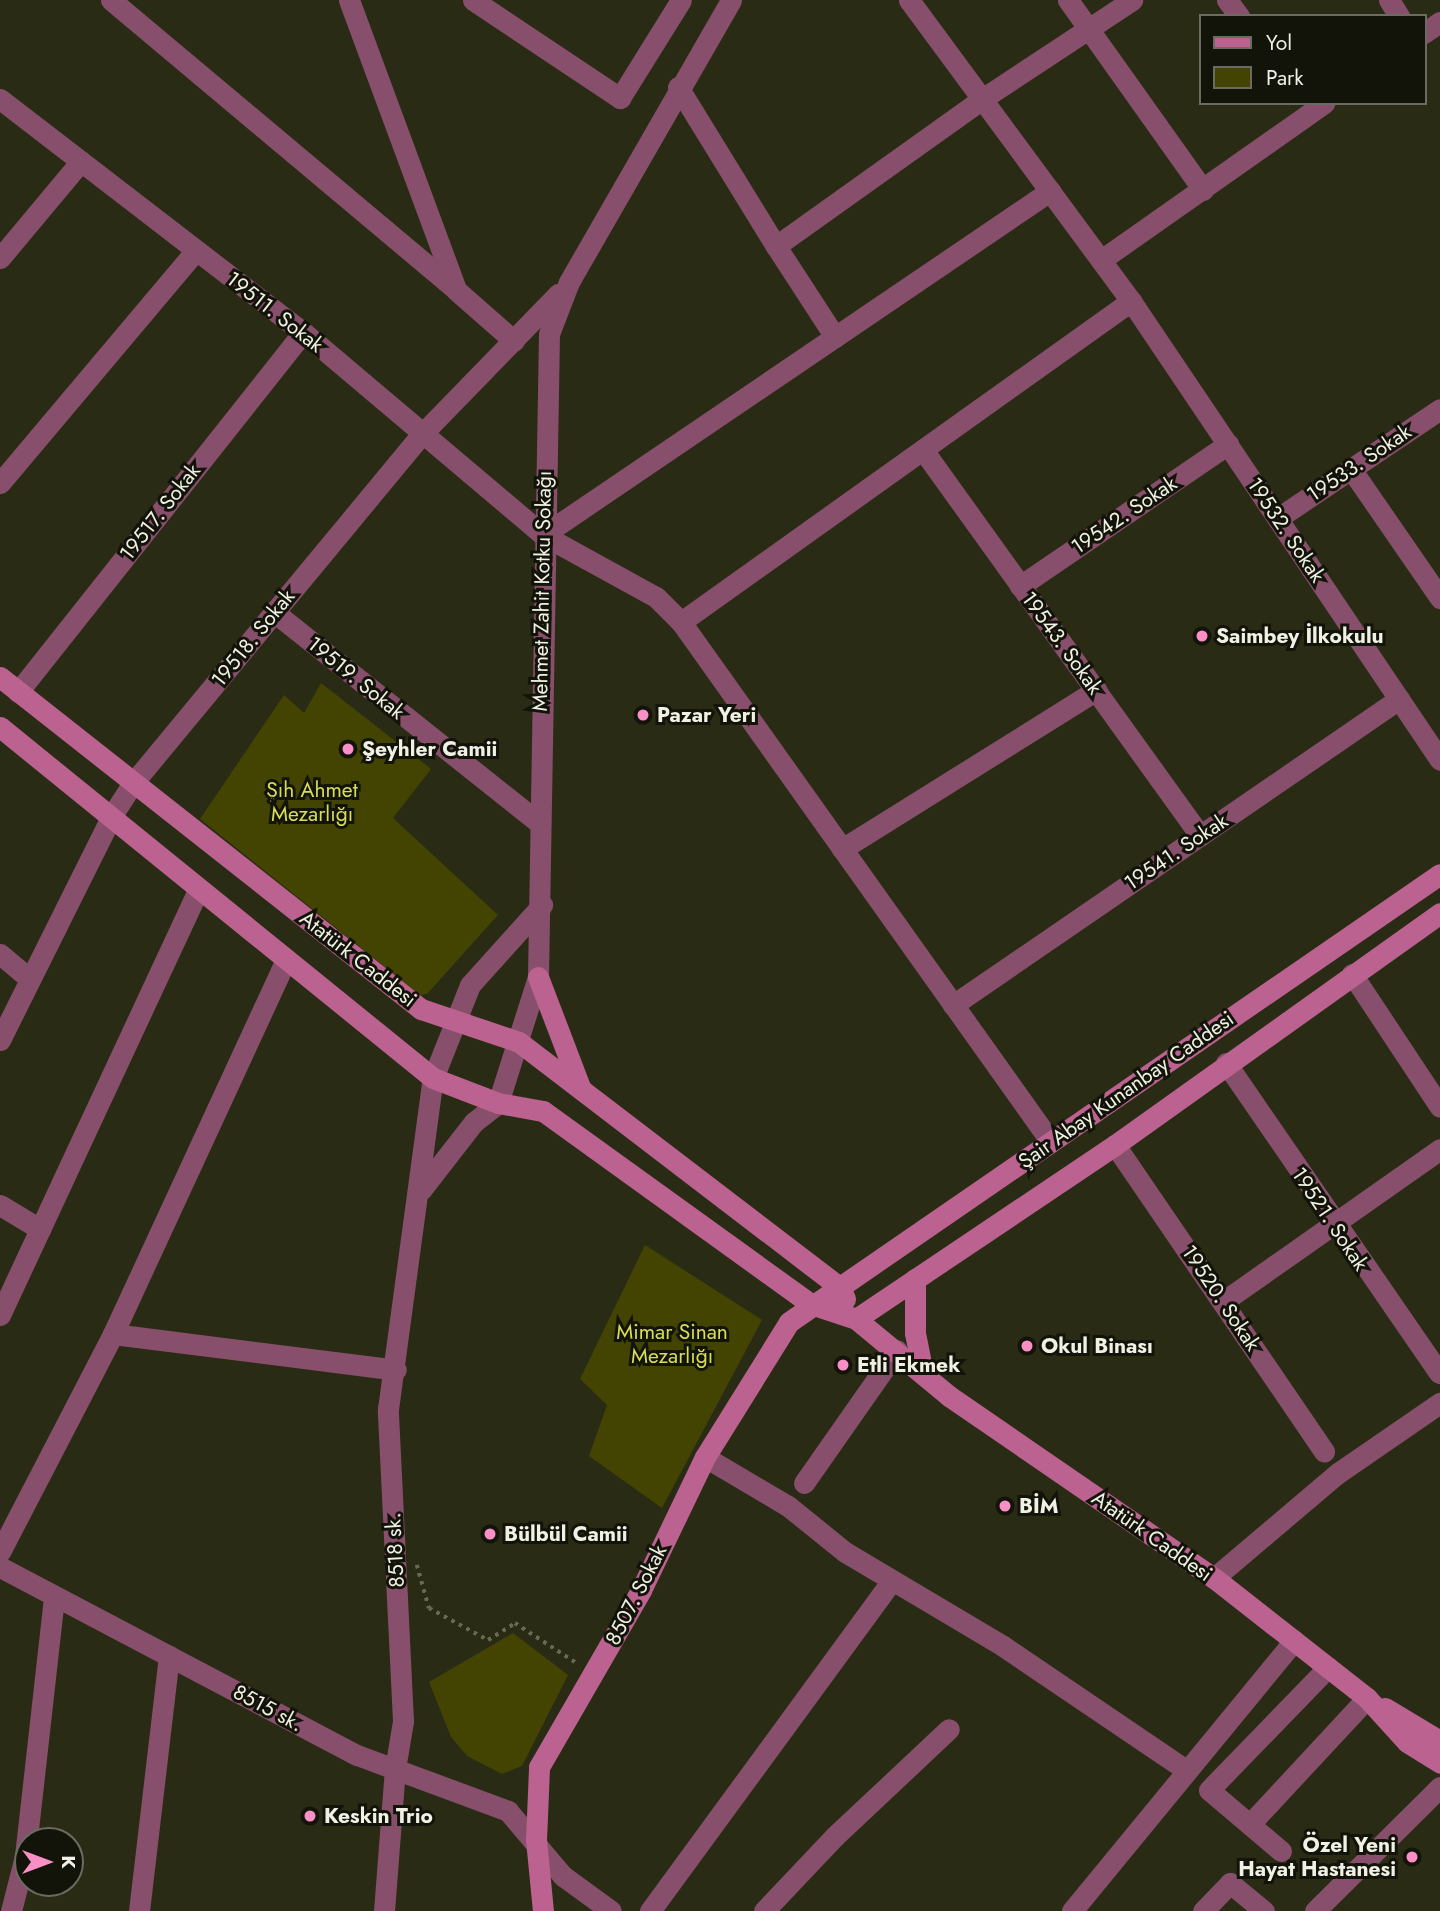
<!DOCTYPE html>
<html>
<head>
<meta charset="utf-8">
<style>
	body { margin:0 }
	#map { position:relative; width:1440px; height:1911px; overflow:hidden; background:#2a2b15; font-family:Jost,sans-serif }
	div>[style] { position:absolute }
	.green>* { inset:0; background:#434402 }
	.path>* { height:3.5px; margin-top:-1.75px; transform-origin:0; background:repeating-linear-gradient(90deg,#696a56 0 3.5px,transparent 0 8.5px) }
	.street>* { height:21px; margin:-10.5px; padding:0 10.5px; transform-origin:10.5px; border-radius:10.5px; background:#874f6b }
	.secondary>* { height:21px; margin:-10.5px; padding:0 10.5px; transform-origin:10.5px; border-radius:10.5px; background:#bb6290 }
	.dots>* { width:19px; height:19px; translate:-50% -50%; box-sizing:border-box; border:4px solid #121309; border-radius:50% }
	span { translate:-50% -50%; white-space:nowrap; text-align:center; line-height:1.15; -webkit-text-stroke:6px #121309; paint-order:stroke }
	.street-label { font-size:21px; color:#f0f1e4 }
	.poi-label { font-size:21px; color:#f0f1e4; font-weight:700 }
	.left { translate:0 -50%; text-align:left }
	.right { translate:-100% -50%; text-align:right }
	.park-label { font-size:21px; color:#d9de57 }
	.legend { position:absolute; left:1199px; top:14px; width:228px; height:91px; box-sizing:border-box; background:#121309; border:2px solid #6b6c61; margin:0; padding:9px 12px; list-style:none; font-size:21px; color:#f0f1e4 }
	.legend li { display:flex; align-items:center; gap:14px; height:35px }
	.legend b { width:35px; border:2px solid #6b6c61 }
	.north { position:absolute; left:14px; top:1827px; width:70px; height:70px; box-sizing:border-box; background:#121309; border:2px solid #6b6c61; border-radius:50%; rotate:90deg; font-size:19px; font-weight:700; line-height:28px; text-align:center; color:#f0f1e4 }
	.north::after { content:''; display:block; margin:auto; width:24px; height:32px; background:#fa8fc6; clip-path:polygon(50% 0,100% 100%,50% 72%,0 100%) }
</style>
</head>
<body>
<div id="map">
	<div class="green">
		<i style="clip-path:polygon(321px 683px,431px 769px,393px 818px,498px 915px,427px 994px,420px 995px,200px 819px,284px 695px,304px 713px)"></i>
		<i style="clip-path:polygon(645px 1245px,762px 1320px,662px 1508px,589px 1456px,607px 1405px,580px 1379px)"></i>
		<i style="clip-path:polygon(513px 1633px,568px 1675px,522px 1766px,502px 1774px,467px 1756px,451px 1737px,429px 1682px)"></i>
	</div>
	<div class="path">
		<i style="left:417px;top:1565px;width:45px;rotate:74.4deg"></i>
		<i style="left:429px;top:1608px;width:67px;rotate:28.5deg"></i>
		<i style="left:488px;top:1640px;width:32px;rotate:-32deg"></i>
		<i style="left:515px;top:1623px;width:75px;rotate:33.1deg"></i>
	</div>
	<div class="street">
		<i style="left:111px;top:0;width:451px;rotate:40deg"></i>
		<i style="left:349px;top:0;width:309px;rotate:69.7deg"></i>
		<i style="left:456px;top:290px;width:77px;rotate:41.3deg"></i>
		<i style="left:473px;top:0;width:177px;rotate:33.7deg"></i>
		<i style="left:620px;top:98px;width:115px;rotate:-58.1deg"></i>
		<i style="left:909px;top:0;width:374px;rotate:53.6deg"></i>
		<i style="left:1131px;top:301px;width:553px;rotate:56.05deg"></i>
		<i style="left:1068px;top:0;width:233px;rotate:54.6deg"></i>
		<i style="left:1227px;top:0;width:20px;rotate:53deg"></i>
		<i style="left:1389px;top:0;width:19px;rotate:58deg"></i>
		<i style="left:1424px;top:33px;width:19px;rotate:-35deg"></i>
		<i style="left:678px;top:87px;width:187px;rotate:58.4deg"></i>
		<i style="left:0;top:99px;width:382px;rotate:37.6deg"></i>
		<i style="left:303px;top:332px;width:314px;rotate:40.2deg"></i>
		<i style="left:543px;top:535px;width:129px;rotate:28.8deg"></i>
		<i style="left:656px;top:597px;width:35px;rotate:45deg"></i>
		<i style="left:681px;top:622px;width:553px;rotate:-35.5deg"></i>
		<i style="left:0;top:258px;width:126px;rotate:-50.1deg"></i>
		<i style="left:1101px;top:260px;width:273px;rotate:-35.1deg"></i>
		<i style="left:835px;top:337px;width:108px;rotate:-123deg"></i>
		<i style="left:776px;top:246px;width:253px;rotate:-35.5deg"></i>
		<i style="left:982px;top:99px;width:180px;rotate:-33.4deg"></i>
		<i style="left:923px;top:450px;width:475px;rotate:54.3deg"></i>
		<i style="left:1351px;top:469px;width:157px;rotate:55.4deg"></i>
		<i style="left:0;top:483px;width:304px;rotate:-49.9deg"></i>
		<i style="left:1278px;top:518px;width:195px;rotate:-33.9deg"></i>
		<i style="left:543px;top:535px;width:613px;rotate:-34.16deg"></i>
		<i style="left:1020px;top:586px;width:252px;rotate:-34.3deg"></i>
		<i style="left:274px;top:612px;width:337px;rotate:38.5deg"></i>
		<i style="left:681px;top:622px;width:638px;rotate:54.57deg"></i>
		<i style="left:18px;top:692px;width:459px;rotate:-51.6deg"></i>
		<i style="left:842px;top:849px;width:300px;rotate:-32deg"></i>
		<i style="left:0;top:954px;width:39px;rotate:40deg"></i>
		<i style="left:1352px;top:974px;width:159px;rotate:56.5deg"></i>
		<i style="left:953px;top:1005px;width:541px;rotate:-34.45deg"></i>
		<i style="left:0;top:1040px;width:249px;rotate:-63.5deg"></i>
		<i style="left:111px;top:817px;width:40px;rotate:-57.1deg"></i>
		<i style="left:133px;top:783px;width:452px;rotate:-50.4deg"></i>
		<i style="left:421px;top:435px;width:197px;rotate:-45.8deg"></i>
		<i style="left:1226px;top:1063px;width:376px;rotate:55.5deg"></i>
		<i style="left:1115px;top:1145px;width:371px;rotate:55.7deg"></i>
		<i style="left:421px;top:1190px;width:86px;rotate:-52.1deg"></i>
		<i style="left:474px;top:1122px;width:31px;rotate:-38deg"></i>
		<i style="left:498px;top:1103px;width:132px;rotate:-72.4deg"></i>
		<i style="left:538px;top:977px;width:643px;rotate:-89.02deg"></i>
		<i style="left:549px;top:334px;width:56px;rotate:-69deg"></i>
		<i style="left:569px;top:282px;width:325px;rotate:-60.1deg"></i>
		<i style="left:0;top:1205px;width:47px;rotate:31deg"></i>
		<i style="left:1224px;top:1301px;width:264px;rotate:-35.1deg"></i>
		<i style="left:0;top:1315px;width:470px;rotate:-65deg"></i>
		<i style="left:113px;top:1334px;width:285px;rotate:7.2deg"></i>
		<i style="left:705px;top:1457px;width:96px;rotate:30.6deg"></i>
		<i style="left:788px;top:1506px;width:73px;rotate:38.9deg"></i>
		<i style="left:845px;top:1552px;width:184px;rotate:30.7deg"></i>
		<i style="left:1003px;top:1646px;width:220px;rotate:34.1deg"></i>
		<i style="left:804px;top:1483px;width:162px;rotate:-55deg"></i>
		<i style="left:0;top:1552px;width:246px;rotate:-62.6deg"></i>
		<i style="left:113px;top:1334px;width:413px;rotate:-65.2deg"></i>
		<i style="left:0;top:1567px;width:403px;rotate:27.8deg"></i>
		<i style="left:357px;top:1755px;width:161px;rotate:20.3deg"></i>
		<i style="left:508px;top:1811px;width:85px;rotate:49.8deg"></i>
		<i style="left:563px;top:1876px;width:59px;rotate:36.1deg"></i>
		<i style="left:1214px;top:1578px;width:162px;rotate:-40.3deg"></i>
		<i style="left:1338px;top:1473px;width:124px;rotate:-34.5deg"></i>
		<i style="left:1250px;top:1824px;width:172px;rotate:-47.1deg"></i>
		<i style="left:1281px;top:1851px;width:94px;rotate:-139.7deg"></i>
		<i style="left:1209px;top:1790px;width:171px;rotate:-45.9deg"></i>
		<i style="left:11px;top:1911px;width:57px;rotate:-75.7deg"></i>
		<i style="left:25px;top:1856px;width:259px;rotate:-83.6deg"></i>
		<i style="left:139px;top:1911px;width:257px;rotate:-83.3deg"></i>
		<i style="left:384px;top:1911px;width:142px;rotate:-85.6deg"></i>
		<i style="left:395px;top:1769px;width:49px;rotate:-80.5deg"></i>
		<i style="left:403px;top:1721px;width:312px;rotate:-92.8deg"></i>
		<i style="left:388px;top:1409px;width:334px;rotate:-82.3deg"></i>
		<i style="left:433px;top:1078px;width:100px;rotate:-68.3deg"></i>
		<i style="left:470px;top:985px;width:108px;rotate:-48deg"></i>
		<i style="left:650px;top:1911px;width:408px;rotate:-53.8deg"></i>
		<i style="left:764px;top:1911px;width:103px;rotate:-46.6deg"></i>
		<i style="left:835px;top:1836px;width:156px;rotate:-43.2deg"></i>
		<i style="left:1072px;top:1911px;width:350px;rotate:-50.6deg"></i>
		<i style="left:1203px;top:1911px;width:39px;rotate:-46deg"></i>
		<i style="left:1230px;top:1883px;width:44px;rotate:39.5deg"></i>
		<i style="left:1315px;top:1911px;width:176px;rotate:-44.8deg"></i>
	</div>
	<div class="secondary">
		<i style="left:0;top:677px;width:536px;rotate:38.26deg"></i>
		<i style="left:421px;top:1009px;width:103px;rotate:18.6deg"></i>
		<i style="left:519px;top:1042px;width:404px;rotate:37.4deg"></i>
		<i style="left:840px;top:1287px;width:13px;rotate:67deg"></i>
		<i style="left:0;top:727px;width:557px;rotate:39.03deg"></i>
		<i style="left:433px;top:1078px;width:70px;rotate:21deg"></i>
		<i style="left:498px;top:1103px;width:46px;rotate:10.1deg"></i>
		<i style="left:543px;top:1111px;width:330px;rotate:35.8deg"></i>
		<i style="left:811px;top:1304px;width:47px;rotate:18.4deg"></i>
		<i style="left:856px;top:1319px;width:121px;rotate:39.6deg"></i>
		<i style="left:949px;top:1396px;width:321px;rotate:34.5deg"></i>
		<i style="left:1214px;top:1578px;width:194px;rotate:38.1deg"></i>
		<i style="left:1367px;top:1698px;width:59px;rotate:47.7deg"></i>
		<i style="left:1407px;top:1742px;width:39px;rotate:32deg"></i>
		<i style="left:538px;top:977px;width:118px;rotate:69.1deg"></i>
		<i style="left:915px;top:1279px;width:54px;rotate:90deg"></i>
		<i style="left:915px;top:1333px;width:41px;rotate:78.7deg"></i>
		<i style="left:856px;top:1319px;width:312px;rotate:-33.9deg"></i>
		<i style="left:1115px;top:1145px;width:399px;rotate:-35.5deg"></i>
		<i style="left:1385px;top:1708px;width:64px;rotate:31deg"></i>
		<i style="left:543px;top:1911px;width:71px;rotate:-95.6deg"></i>
		<i style="left:536px;top:1840px;width:73px;rotate:-87.6deg"></i>
		<i style="left:539px;top:1767px;width:204px;rotate:-60deg"></i>
		<i style="left:641px;top:1590px;width:148px;rotate:-64.3deg"></i>
		<i style="left:705px;top:1457px;width:159px;rotate:-58.1deg"></i>
		<i style="left:789px;top:1322px;width:790px;rotate:-34.53deg"></i>
	</div>
	<div class="dots">
		<i style="left:1202px;top:636px;background:#fa8fc6"></i>
		<i style="left:643px;top:715px;background:#fa8fc6"></i>
		<i style="left:348px;top:749px;background:#fa8fc6"></i>
		<i style="left:1027px;top:1346px;background:#fa8fc6"></i>
		<i style="left:843px;top:1365px;background:#fa8fc6"></i>
		<i style="left:1005px;top:1506px;background:#fa8fc6"></i>
		<i style="left:490px;top:1534px;background:#fa8fc6"></i>
		<i style="left:310px;top:1816px;background:#fa8fc6"></i>
		<i style="left:1412px;top:1857px;background:#fa8fc6"></i>
	</div>
	<div class="street-label">
		<span style="left:275px;top:312px;rotate:38deg">19511. Sokak</span>
		<span style="left:1359px;top:463px;rotate:-34deg">19533. Sokak</span>
		<span style="left:160px;top:512px;rotate:-52deg">19517. Sokak</span>
		<span style="left:1124px;top:515px;rotate:-34deg">19542. Sokak</span>
		<span style="left:1286px;top:530px;rotate:56deg">19532. Sokak</span>
		<span style="left:542px;top:591px;rotate:-89deg">Mehmet Zahit Kotku Sokağı</span>
		<span style="left:253px;top:638px;rotate:-51deg">19518. Sokak</span>
		<span style="left:1062px;top:643px;rotate:54deg">19543. Sokak</span>
		<span style="left:356px;top:678px;rotate:39deg">19519. Sokak</span>
		<span style="left:1176px;top:852px;rotate:-34deg">19541. Sokak</span>
		<span style="left:358px;top:959px;rotate:38deg">Atatürk Caddesi</span>
		<span style="left:1126px;top:1090px;rotate:-35deg">Şair Abay Kunanbay Caddesi</span>
		<span style="left:1330px;top:1219px;rotate:56deg">19521. Sokak</span>
		<span style="left:1221px;top:1298px;rotate:56deg">19520. Sokak</span>
		<span style="left:1152px;top:1536px;rotate:35deg">Atatürk Caddesi</span>
		<span style="left:395px;top:1550px;rotate:-93deg">8518 sk.</span>
		<span style="left:636px;top:1595px;rotate:-63deg">8507. Sokak</span>
		<span style="left:268px;top:1708px;rotate:28deg">8515 sk.</span>
	</div>
	<div class="poi-label">
		<span class="left" style="left:1216px;top:636px">Saimbey İlkokulu</span>
		<span class="left" style="left:657px;top:715px">Pazar Yeri</span>
		<span class="left" style="left:362px;top:749px">Şeyhler Camii</span>
		<span class="left" style="left:1041px;top:1346px">Okul Binası</span>
		<span class="left" style="left:857px;top:1365px">Etli Ekmek</span>
		<span class="left" style="left:1019px;top:1506px">BİM</span>
		<span class="left" style="left:504px;top:1534px">Bülbül Camii</span>
		<span class="left" style="left:324px;top:1816px">Keskin Trio</span>
		<span class="right" style="left:1396px;top:1857px">Özel Yeni<br>Hayat Hastanesi</span>
	</div>
	<div class="park-label">
		<span style="left:312px;top:802px">Şıh Ahmet<br>Mezarlığı</span>
		<span style="left:672px;top:1344px">Mimar Sinan<br>Mezarlığı</span>
	</div>
	<ul class="legend">
	<li><b style="height:9px;background:#bb6290"></b>Yol</li>
	<li><b style="height:19px;background:#434402"></b>Park</li>
	</ul>
	<div class="north">K</div>
</div>
</body>
</html>
